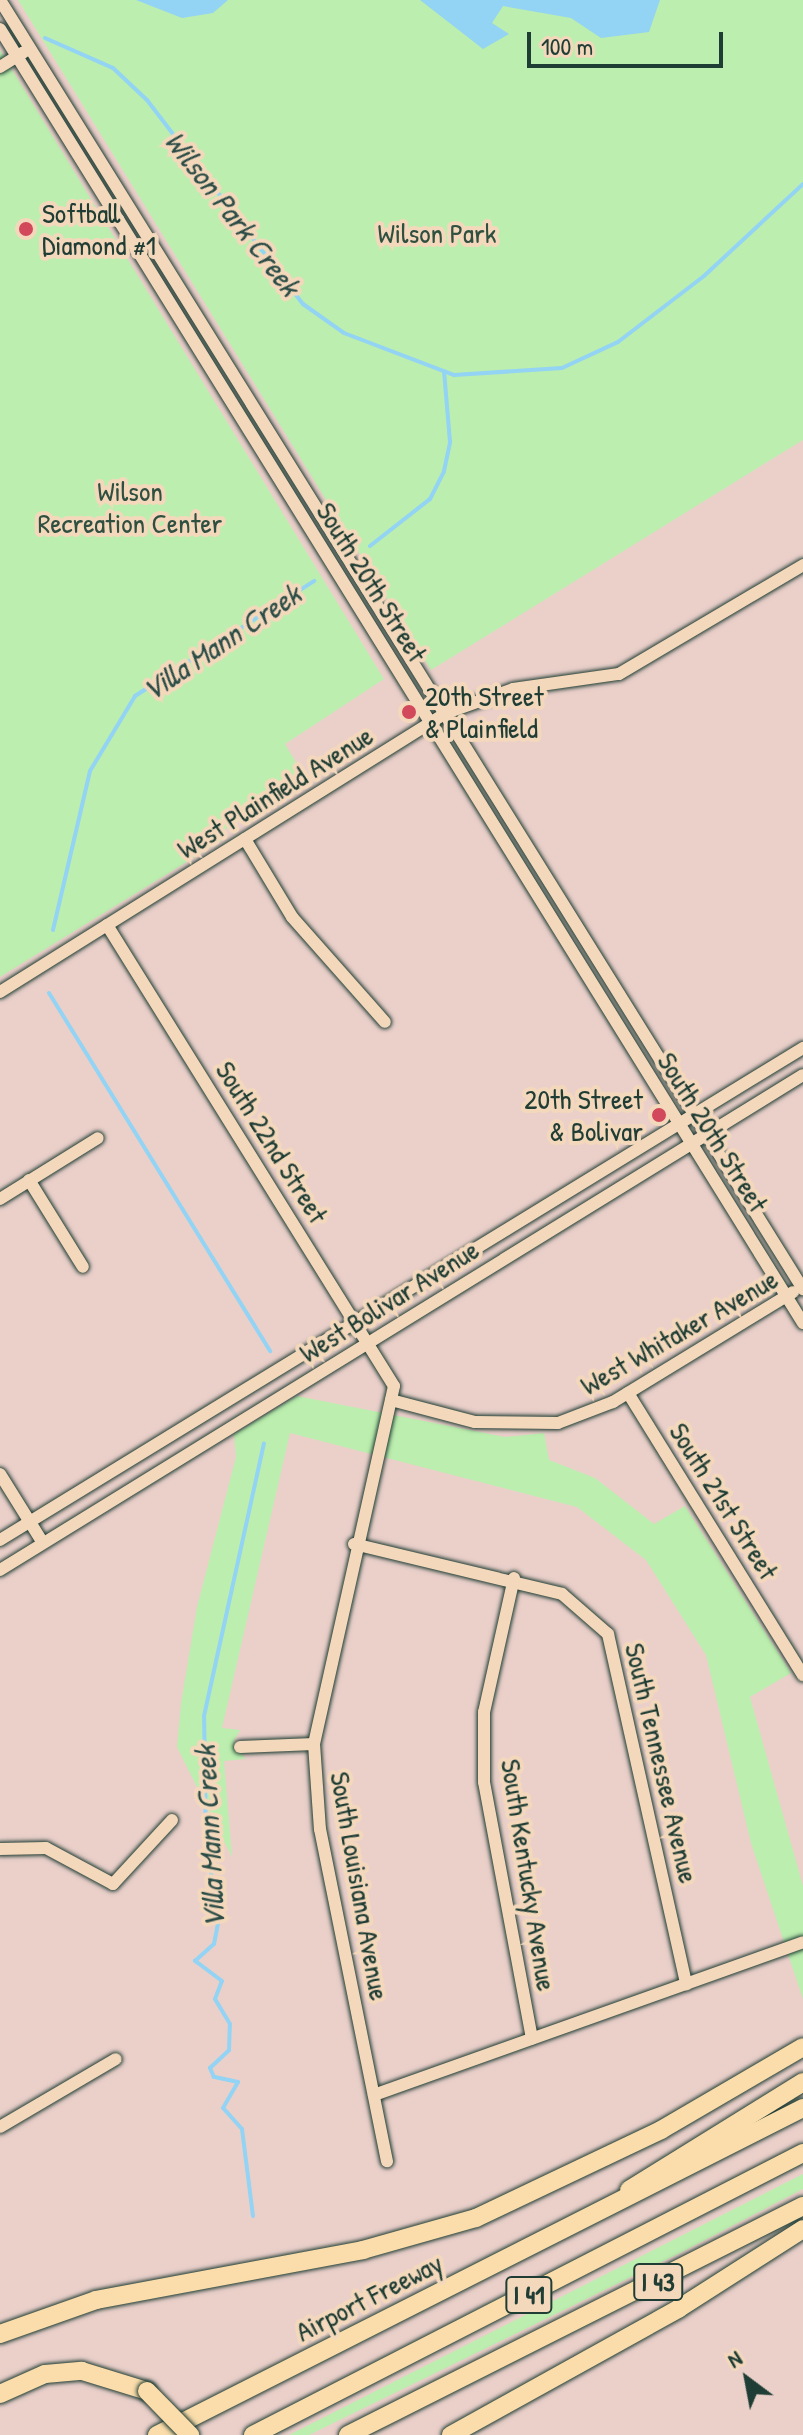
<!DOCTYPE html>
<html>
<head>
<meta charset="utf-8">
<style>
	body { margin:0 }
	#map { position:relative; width:803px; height:2435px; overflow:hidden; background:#ebd0ca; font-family:"Patrick Hand",sans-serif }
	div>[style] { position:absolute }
	.green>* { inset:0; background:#bceeaf }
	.water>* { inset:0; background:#93d3f4 }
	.stream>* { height:4px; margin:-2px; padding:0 2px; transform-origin:2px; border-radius:2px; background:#93d3f4 }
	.roads { filter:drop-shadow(0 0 2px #1f3d34) drop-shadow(0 0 2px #1f3d34) }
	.minor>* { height:12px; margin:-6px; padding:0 6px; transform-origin:6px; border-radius:6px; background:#f4d8bb }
	.highway>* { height:18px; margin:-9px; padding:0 9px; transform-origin:9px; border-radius:9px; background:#fbddab }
	.bridges { filter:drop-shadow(0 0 2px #1f3d34) drop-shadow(0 0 2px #1f3d34) }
	.highway-bridge>* { height:18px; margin:-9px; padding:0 9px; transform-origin:9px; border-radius:9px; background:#fbddab }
	.dots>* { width:22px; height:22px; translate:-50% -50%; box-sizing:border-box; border:4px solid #f4d8bb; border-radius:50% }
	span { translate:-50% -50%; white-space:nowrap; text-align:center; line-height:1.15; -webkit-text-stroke:8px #f4d8bb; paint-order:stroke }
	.shield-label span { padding:2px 6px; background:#f4d8bb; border:2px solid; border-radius:6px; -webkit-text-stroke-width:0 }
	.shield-label { font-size:26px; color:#1f3d34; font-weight:700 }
	.poi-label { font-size:28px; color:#1f3d34 }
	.left { translate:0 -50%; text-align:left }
	.right { translate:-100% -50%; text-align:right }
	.park-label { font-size:28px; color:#2f4f40 }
	.street-label { font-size:28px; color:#1f3d34 }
	.water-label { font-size:30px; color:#2b4c47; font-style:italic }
	.north { position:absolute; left:707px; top:2339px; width:80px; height:80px; -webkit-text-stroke:6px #f4d8bb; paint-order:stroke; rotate:328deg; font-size:22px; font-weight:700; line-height:32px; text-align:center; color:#1f3d34 }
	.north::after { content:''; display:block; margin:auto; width:28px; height:36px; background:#1f3d34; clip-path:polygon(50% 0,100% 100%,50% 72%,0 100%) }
	.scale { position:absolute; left:527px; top:32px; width:196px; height:36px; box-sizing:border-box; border:4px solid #1f3d34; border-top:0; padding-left:10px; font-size:24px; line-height:28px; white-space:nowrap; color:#1f3d34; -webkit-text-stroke:6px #f4d8bb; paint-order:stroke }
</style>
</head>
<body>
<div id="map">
	<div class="green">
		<i style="clip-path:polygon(18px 0,803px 0,803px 440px,431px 670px)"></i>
		<i style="clip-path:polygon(0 50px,384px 679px,285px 744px,306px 779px,221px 832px,224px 839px,0 977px)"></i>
		<i style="clip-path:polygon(297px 1396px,505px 1437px,544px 1433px,549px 1460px,595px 1478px,654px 1524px,685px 1506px,791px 1673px,750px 1697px,803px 1886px,803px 1999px,751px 1843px,706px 1655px,646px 1560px,577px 1507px,290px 1433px,222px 1728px,240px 1730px,234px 1741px,245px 1759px,224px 1761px,232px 1857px,177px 1747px,181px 1704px,197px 1607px,236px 1457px,234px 1434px)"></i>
		<i style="clip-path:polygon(803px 2174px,803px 2189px,680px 2253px,309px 2435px,289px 2435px)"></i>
	</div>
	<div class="water">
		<i style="clip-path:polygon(136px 0,228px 0,213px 13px,182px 18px)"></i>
		<i style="clip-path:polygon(420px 0,660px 0,649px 32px,601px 38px,571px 18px,503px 6px,492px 23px,509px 34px,483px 49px)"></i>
	</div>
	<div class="stream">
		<i style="left:45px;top:38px;width:74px;rotate:23.8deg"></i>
		<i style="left:113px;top:68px;width:47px;rotate:43.3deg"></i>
		<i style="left:147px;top:100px;width:257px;rotate:52.6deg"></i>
		<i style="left:303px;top:304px;width:50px;rotate:35.3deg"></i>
		<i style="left:344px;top:333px;width:118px;rotate:20.9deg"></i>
		<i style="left:454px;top:375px;width:108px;rotate:-3.7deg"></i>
		<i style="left:562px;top:368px;width:62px;rotate:-24.9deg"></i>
		<i style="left:618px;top:342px;width:108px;rotate:-37.5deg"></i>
		<i style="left:704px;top:276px;width:135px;rotate:-42.9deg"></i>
		<i style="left:370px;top:546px;width:76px;rotate:-38.1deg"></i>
		<i style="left:430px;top:499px;width:31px;rotate:-63deg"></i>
		<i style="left:444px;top:471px;width:30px;rotate:-78deg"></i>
		<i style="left:450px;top:442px;width:71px;rotate:-94.8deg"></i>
		<i style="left:53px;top:930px;width:163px;rotate:-76.9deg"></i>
		<i style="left:90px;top:771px;width:87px;rotate:-59deg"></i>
		<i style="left:135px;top:696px;width:213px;rotate:-32.7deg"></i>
		<i style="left:49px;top:993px;width:421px;rotate:58.3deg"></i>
		<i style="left:253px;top:2216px;width:88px;rotate:-97.2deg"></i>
		<i style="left:242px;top:2129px;width:28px;rotate:-132deg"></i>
		<i style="left:223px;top:2108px;width:30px;rotate:-60deg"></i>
		<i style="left:238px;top:2082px;width:25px;rotate:-168deg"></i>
		<i style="left:214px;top:2077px;width:10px;rotate:-114deg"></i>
		<i style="left:210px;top:2068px;width:26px;rotate:-43deg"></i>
		<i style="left:229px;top:2050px;width:26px;rotate:-88deg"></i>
		<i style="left:230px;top:2024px;width:29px;rotate:-121deg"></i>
		<i style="left:215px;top:1999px;width:19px;rotate:-69deg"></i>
		<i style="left:222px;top:1981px;width:34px;rotate:-143deg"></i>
		<i style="left:195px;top:1961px;width:25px;rotate:-42deg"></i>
		<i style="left:214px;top:1944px;width:21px;rotate:-79deg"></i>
		<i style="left:218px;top:1923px;width:87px;rotate:-97.9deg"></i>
		<i style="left:206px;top:1837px;width:121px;rotate:-90.9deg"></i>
		<i style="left:204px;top:1716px;width:279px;rotate:-77.6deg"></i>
	</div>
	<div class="roads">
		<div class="minor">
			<i style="left:0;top:0;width:1519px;rotate:58.08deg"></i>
			<i style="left:0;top:29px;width:1523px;rotate:58.18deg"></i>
			<i style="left:0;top:67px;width:28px;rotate:-32deg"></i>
			<i style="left:245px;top:839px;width:91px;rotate:58.9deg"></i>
			<i style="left:292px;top:917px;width:140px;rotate:48.5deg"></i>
			<i style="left:107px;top:925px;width:543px;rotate:58.1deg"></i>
			<i style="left:394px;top:1386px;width:367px;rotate:102.6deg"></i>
			<i style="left:314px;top:1744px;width:85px;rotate:86deg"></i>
			<i style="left:320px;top:1829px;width:339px;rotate:78.6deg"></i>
			<i style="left:0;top:992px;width:526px;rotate:-32.03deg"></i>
			<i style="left:446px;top:713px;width:71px;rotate:-19.7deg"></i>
			<i style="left:513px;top:689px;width:107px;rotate:-8.1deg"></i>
			<i style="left:619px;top:674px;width:214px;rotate:-30.6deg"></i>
			<i style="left:29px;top:1180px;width:102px;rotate:58.2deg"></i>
			<i style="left:0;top:1199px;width:115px;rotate:-31.9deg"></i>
			<i style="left:628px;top:1393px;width:332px;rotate:58.2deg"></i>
			<i style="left:391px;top:1400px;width:87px;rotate:14.7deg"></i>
			<i style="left:475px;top:1422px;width:83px;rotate:0.7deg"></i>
			<i style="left:558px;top:1423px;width:59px;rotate:-20.9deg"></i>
			<i style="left:613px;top:1402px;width:211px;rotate:-31.4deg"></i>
			<i style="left:0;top:1474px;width:81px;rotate:58.1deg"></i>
			<i style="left:0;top:1540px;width:942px;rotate:-31.5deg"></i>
			<i style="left:354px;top:1544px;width:214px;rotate:13.5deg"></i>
			<i style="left:562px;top:1594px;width:61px;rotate:41deg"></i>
			<i style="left:608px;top:1634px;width:359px;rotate:77.4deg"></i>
			<i style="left:0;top:1570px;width:943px;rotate:-31.65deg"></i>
			<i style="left:514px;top:1578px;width:137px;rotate:102.6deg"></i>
			<i style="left:484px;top:1712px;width:70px;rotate:90deg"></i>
			<i style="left:484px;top:1782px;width:261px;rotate:79.4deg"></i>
			<i style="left:240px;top:1747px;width:74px;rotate:-2.3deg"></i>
			<i style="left:0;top:1849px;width:46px;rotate:-1.2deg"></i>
			<i style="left:46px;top:1848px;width:76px;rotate:28.2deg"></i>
			<i style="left:113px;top:1884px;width:87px;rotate:-47.3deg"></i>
			<i style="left:374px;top:2095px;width:455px;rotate:-19.6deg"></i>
			<i style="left:0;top:2127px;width:134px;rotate:-30.4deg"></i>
		</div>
		<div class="highway">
			<i style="left:629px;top:2190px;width:205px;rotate:-31.8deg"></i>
			<i style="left:0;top:2334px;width:102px;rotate:-19.5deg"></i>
			<i style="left:96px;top:2300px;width:272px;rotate:-10.6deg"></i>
			<i style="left:363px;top:2250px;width:117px;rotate:-15.8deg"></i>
			<i style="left:476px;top:2218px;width:205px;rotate:-25.4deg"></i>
			<i style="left:661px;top:2130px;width:164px;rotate:-30.3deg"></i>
			<i style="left:0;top:2394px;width:49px;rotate:-24deg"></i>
			<i style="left:45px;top:2374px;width:37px;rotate:-5deg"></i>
			<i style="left:82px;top:2371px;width:68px;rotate:17.1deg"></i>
			<i style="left:157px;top:2435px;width:724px;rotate:-26.85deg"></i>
			<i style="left:253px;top:2435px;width:618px;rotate:-27.15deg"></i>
			<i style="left:348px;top:2435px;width:509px;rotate:-26.72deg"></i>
			<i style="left:451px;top:2435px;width:260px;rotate:-29deg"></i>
			<i style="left:678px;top:2309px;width:148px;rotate:-32.6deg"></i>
		</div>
	</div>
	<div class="bridges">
		<div class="highway-bridge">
			<i style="left:147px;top:2391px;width:62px;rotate:45.7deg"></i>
		</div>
	</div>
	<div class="dots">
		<i style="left:26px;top:229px;background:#d1495b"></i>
		<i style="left:409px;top:712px;background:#d1495b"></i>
		<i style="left:659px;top:1115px;background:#d1495b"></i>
	</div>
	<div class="shield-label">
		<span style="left:658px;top:2282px">I 43</span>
		<span style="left:529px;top:2295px">I 41</span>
	</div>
	<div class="poi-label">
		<span class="left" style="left:42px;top:229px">Softball<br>Diamond #1</span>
		<span class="left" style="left:425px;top:712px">20th Street<br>&amp; Plainfield</span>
		<span class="right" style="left:643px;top:1115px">20th Street<br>&amp; Bolivar</span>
	</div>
	<div class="park-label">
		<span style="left:437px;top:233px">Wilson Park</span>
		<span style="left:130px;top:507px">Wilson<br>Recreation Center</span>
	</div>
	<div class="street-label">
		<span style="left:372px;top:582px;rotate:58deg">South 20th Street</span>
		<span style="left:275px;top:792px;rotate:-32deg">West Plainfield Avenue</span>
		<span style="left:713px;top:1132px;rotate:58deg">South 20th Street</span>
		<span style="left:272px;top:1142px;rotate:58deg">South 22nd Street</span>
		<span style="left:389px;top:1301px;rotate:-32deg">West Bolivar Avenue</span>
		<span style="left:679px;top:1332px;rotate:-30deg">West Whitaker Avenue</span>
		<span style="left:724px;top:1501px;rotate:58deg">South 21st Street</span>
		<span style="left:662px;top:1763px;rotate:77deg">South Tennessee Avenue</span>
		<span style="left:529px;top:1875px;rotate:81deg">South Kentucky Avenue</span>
		<span style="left:360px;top:1886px;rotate:80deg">South Louisiana Avenue</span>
		<span style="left:369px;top:2297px;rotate:-27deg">Airport Freeway</span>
	</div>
	<div class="water-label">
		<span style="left:233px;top:213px;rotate:52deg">Wilson Park Creek</span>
		<span style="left:221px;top:642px;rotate:-34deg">Villa Mann Creek</span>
		<span style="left:209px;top:1837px;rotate:-93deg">Villa Mann Creek</span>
	</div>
	<div class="north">N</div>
	<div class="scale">100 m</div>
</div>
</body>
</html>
